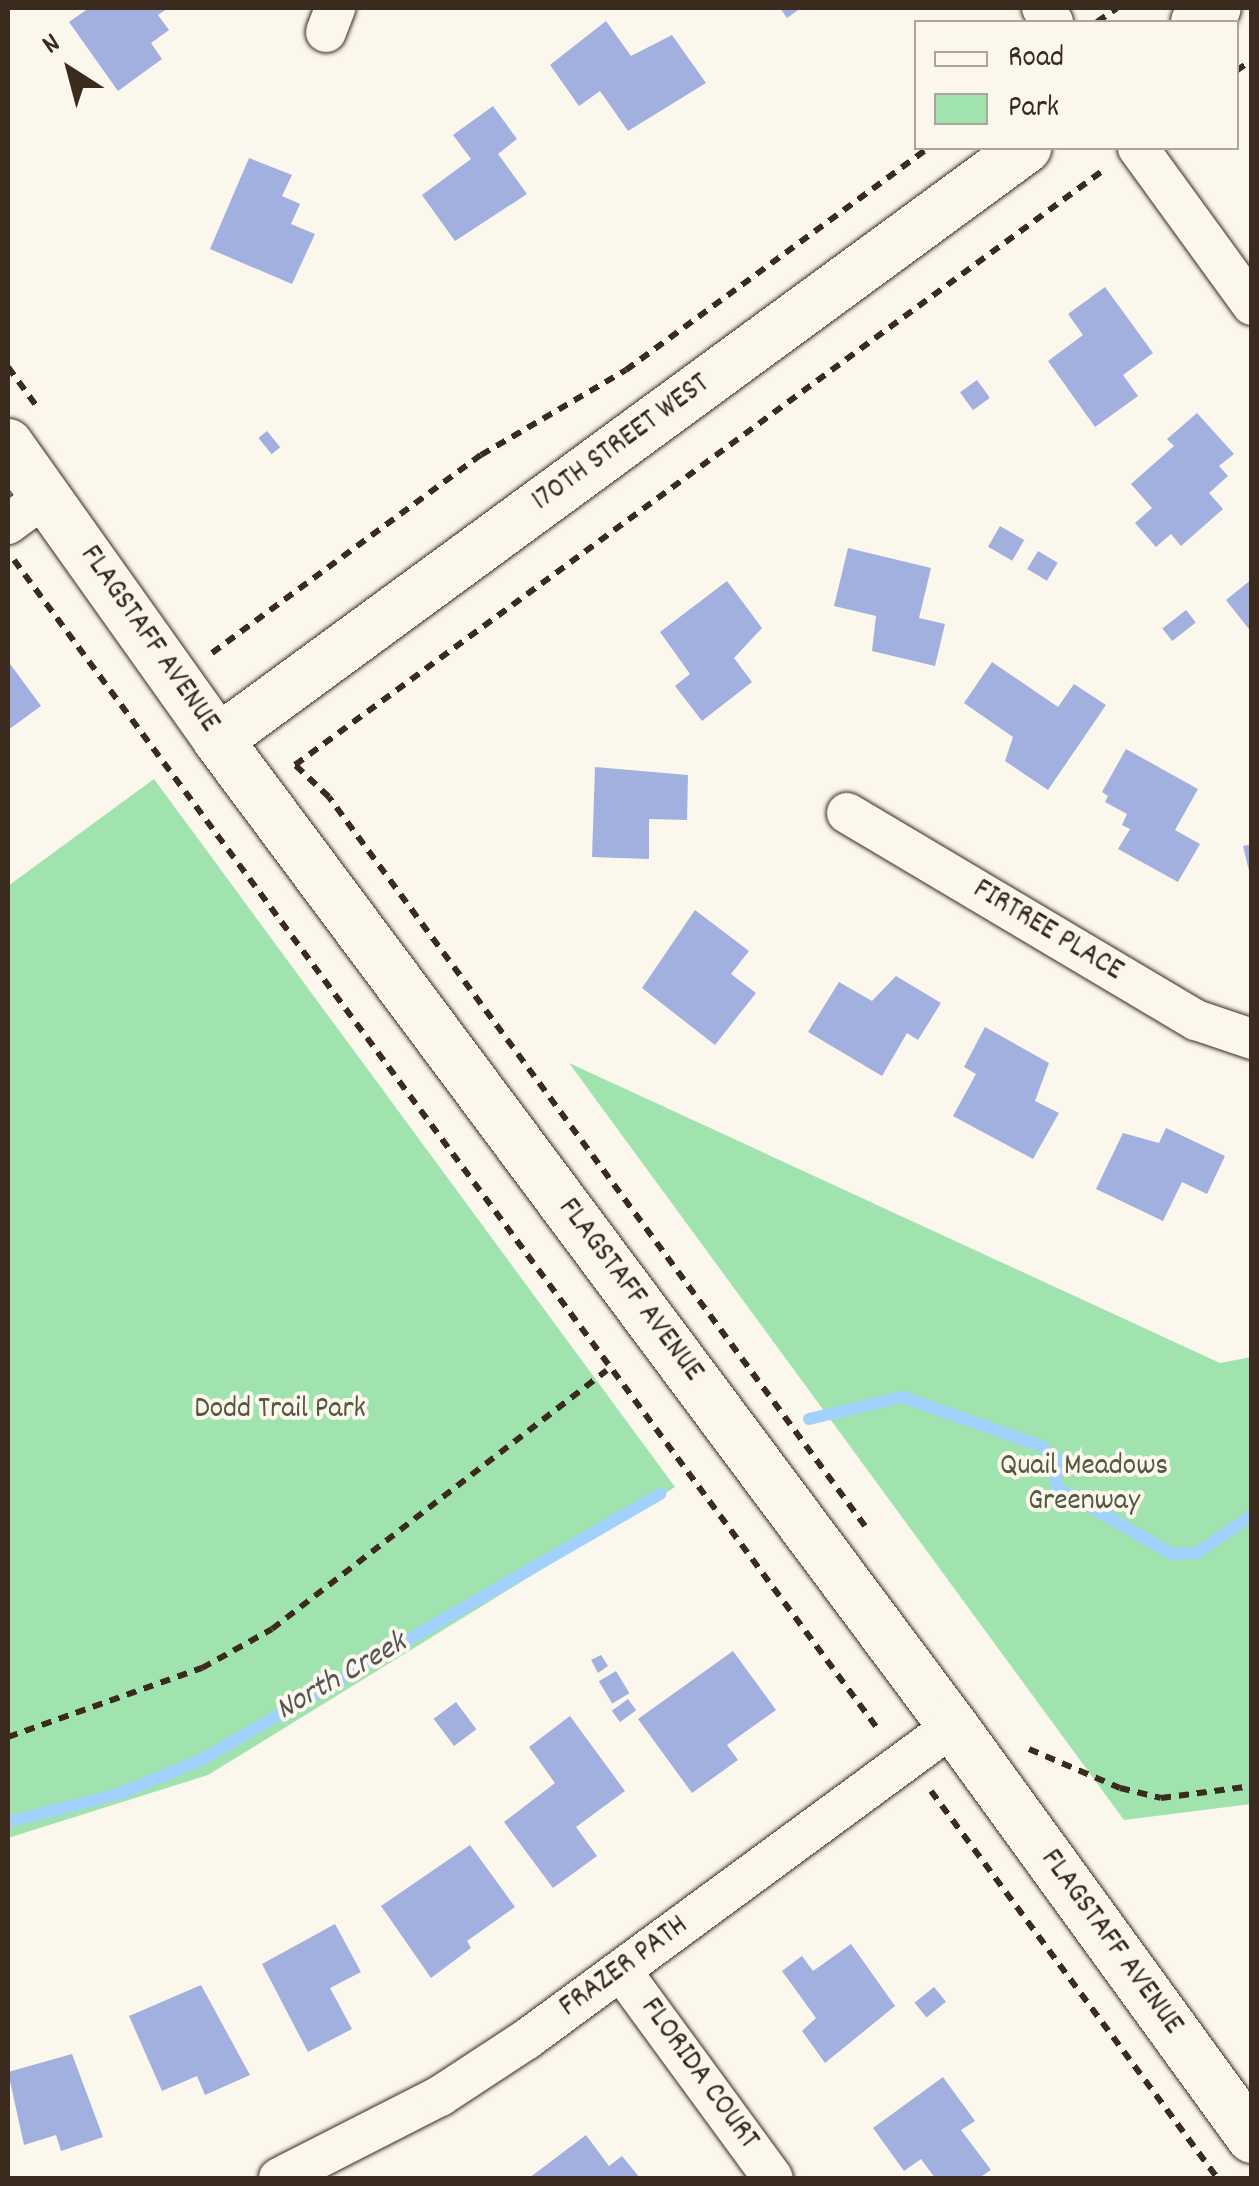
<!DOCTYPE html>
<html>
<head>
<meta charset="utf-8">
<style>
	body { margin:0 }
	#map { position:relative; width:1259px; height:2186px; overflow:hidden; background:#fbf7ec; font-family:Dekko,sans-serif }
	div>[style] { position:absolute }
	.green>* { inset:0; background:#a0e3ae }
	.stream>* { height:12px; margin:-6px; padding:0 6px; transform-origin:6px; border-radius:6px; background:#a3d1fe }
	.building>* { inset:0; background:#a2b0e0; transform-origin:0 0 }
	.path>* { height:6px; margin-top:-3px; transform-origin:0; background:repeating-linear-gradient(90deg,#3b2a1e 0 10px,transparent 0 18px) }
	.roads { filter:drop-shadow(0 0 2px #3b2a1e) drop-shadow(0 0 2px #3b2a1e) }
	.minor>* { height:40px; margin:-20px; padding:0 20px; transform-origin:20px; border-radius:20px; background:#fbf7ec }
	.tertiary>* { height:50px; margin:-25px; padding:0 25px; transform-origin:25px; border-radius:25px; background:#fbf7ec }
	span { translate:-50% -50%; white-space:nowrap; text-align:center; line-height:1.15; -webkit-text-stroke:8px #fbf7ec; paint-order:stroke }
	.street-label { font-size:30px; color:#3b2a1e }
	.park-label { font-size:30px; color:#545842 }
	.water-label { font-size:32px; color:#555456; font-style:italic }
	.frame { position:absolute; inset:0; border:10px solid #3b2a1e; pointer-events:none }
	.legend { position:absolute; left:914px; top:20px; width:325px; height:130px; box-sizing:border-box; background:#fbf7ec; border:2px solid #aea59a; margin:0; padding:12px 18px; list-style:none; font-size:30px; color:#3b2a1e }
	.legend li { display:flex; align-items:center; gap:20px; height:50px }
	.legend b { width:50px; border:2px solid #aea59a }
	.north { position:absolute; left:20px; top:20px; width:100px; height:100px; -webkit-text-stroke:8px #fbf7ec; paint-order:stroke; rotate:324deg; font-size:28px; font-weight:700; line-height:40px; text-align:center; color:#3b2a1e }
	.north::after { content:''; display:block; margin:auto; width:35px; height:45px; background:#3b2a1e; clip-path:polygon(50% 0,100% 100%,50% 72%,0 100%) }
</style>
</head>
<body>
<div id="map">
	<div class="green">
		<i style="clip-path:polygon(154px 779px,675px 1487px,208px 1775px,8px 1838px,8px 886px)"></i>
		<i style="clip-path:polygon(569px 1063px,1220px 1363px,1251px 1357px,1251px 1804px,1124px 1820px)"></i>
	</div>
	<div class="stream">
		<i style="left:809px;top:1419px;width:96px;rotate:-13.3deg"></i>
		<i style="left:902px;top:1397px;width:147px;rotate:19.4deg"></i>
		<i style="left:1041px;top:1446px;width:19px;rotate:39deg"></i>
		<i style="left:1056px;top:1458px;width:29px;rotate:90deg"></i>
		<i style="left:1056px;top:1487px;width:134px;rotate:30deg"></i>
		<i style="left:1172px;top:1554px;width:25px;rotate:-2deg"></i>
		<i style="left:1197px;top:1553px;width:67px;rotate:-34.6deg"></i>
		<i style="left:8px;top:1822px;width:114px;rotate:-14.2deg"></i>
		<i style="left:119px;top:1794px;width:89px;rotate:-22.5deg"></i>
		<i style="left:201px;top:1760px;width:531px;rotate:-30.09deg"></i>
	</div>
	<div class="building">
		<i style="clip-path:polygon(89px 8px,168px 8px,158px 15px,169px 30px,151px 43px,162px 59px,118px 91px,69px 22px)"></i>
		<i style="clip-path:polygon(780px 8px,801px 8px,787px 18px)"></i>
		<i style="clip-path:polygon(606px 21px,631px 56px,672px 35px,706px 83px,628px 131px,600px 91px,579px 106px,550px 65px)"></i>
		<i style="clip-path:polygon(493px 106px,517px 139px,498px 154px,527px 194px,455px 241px,422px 195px,471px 159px,453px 135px)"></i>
		<i style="clip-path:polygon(249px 158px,292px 175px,282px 196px,300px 204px,291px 224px,315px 234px,292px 284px,210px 249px)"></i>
		<i style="clip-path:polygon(1105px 287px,1153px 353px,1123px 375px,1138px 396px,1095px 427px,1048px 361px,1083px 335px,1068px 314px)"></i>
		<i style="left:977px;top:380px;width:22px;height:21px;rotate:54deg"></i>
		<i style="clip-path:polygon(1197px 413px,1234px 454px,1219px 466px,1228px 476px,1209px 493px,1223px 509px,1181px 546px,1171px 534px,1156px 547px,1135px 523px,1152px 508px,1131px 484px,1174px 446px,1167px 439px)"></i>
		<i style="left:267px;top:431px;width:21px;height:11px;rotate:51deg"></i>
		<i style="left:1000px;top:526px;width:28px;height:24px;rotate:30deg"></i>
		<i style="clip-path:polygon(848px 548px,931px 568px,919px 618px,945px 624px,935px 666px,872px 651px,876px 616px,834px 606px)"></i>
		<i style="left:1038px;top:551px;width:23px;height:21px;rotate:31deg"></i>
		<i style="clip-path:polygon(1252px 579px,1252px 633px,1226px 600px)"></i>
		<i style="clip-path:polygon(727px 581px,762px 628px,734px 658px,752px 682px,702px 721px,675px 686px,690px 674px,660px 632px)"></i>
		<i style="left:1186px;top:610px;width:16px;height:30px;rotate:52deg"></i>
		<i style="clip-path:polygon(8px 661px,41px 706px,8px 730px)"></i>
		<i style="clip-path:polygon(992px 662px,1058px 707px,1074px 684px,1106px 705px,1048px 790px,1005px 761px,1013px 737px,964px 703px)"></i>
		<i style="clip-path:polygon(1126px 749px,1198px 789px,1175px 830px,1200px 844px,1178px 882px,1118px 849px,1130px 829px,1122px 825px,1127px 814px,1105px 802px,1108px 796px,1102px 792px)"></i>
		<i style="clip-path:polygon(595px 767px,688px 775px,687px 820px,649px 819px,649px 859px,592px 857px)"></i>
		<i style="clip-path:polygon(1252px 844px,1252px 875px,1250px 875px,1243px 846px)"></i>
		<i style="clip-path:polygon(695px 910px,749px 951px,731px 974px,756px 993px,715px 1045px,642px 988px)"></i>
		<i style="clip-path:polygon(896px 976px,941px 1003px,918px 1040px,907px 1033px,882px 1076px,808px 1032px,839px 982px,872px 1001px)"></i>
		<i style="clip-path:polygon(985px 1027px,1049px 1063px,1035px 1101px,1059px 1113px,1033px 1159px,953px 1116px,976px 1074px,964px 1067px)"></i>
		<i style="clip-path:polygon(1166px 1128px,1225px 1156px,1207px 1194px,1182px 1182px,1163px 1221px,1096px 1189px,1123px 1133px,1159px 1143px)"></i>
		<i style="clip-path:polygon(733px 1651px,776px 1710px,727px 1745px,738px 1760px,692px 1793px,638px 1719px)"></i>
		<i style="clip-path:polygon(601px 1655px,608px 1666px,598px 1673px,591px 1660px)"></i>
		<i style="left:616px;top:1671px;width:26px;height:20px;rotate:59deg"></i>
		<i style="left:628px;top:1699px;width:14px;height:20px;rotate:54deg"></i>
		<i style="left:456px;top:1702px;width:34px;height:28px;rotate:53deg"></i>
		<i style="clip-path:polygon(570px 1716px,625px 1791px,576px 1827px,597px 1856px,553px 1888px,504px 1822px,555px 1783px,529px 1747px)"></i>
		<i style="clip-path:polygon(470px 1845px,515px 1907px,467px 1941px,471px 1948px,431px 1978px,381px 1906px)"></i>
		<i style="clip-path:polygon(335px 1924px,361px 1972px,330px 1988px,352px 2029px,308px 2052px,262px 1964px)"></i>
		<i style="clip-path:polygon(851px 1944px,895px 2006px,825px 2063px,802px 2031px,816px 2018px,782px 1971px,802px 1956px,813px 1971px)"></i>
		<i style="clip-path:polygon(201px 1985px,250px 2075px,205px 2095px,197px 2076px,162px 2091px,129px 2016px)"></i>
		<i style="left:934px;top:1987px;width:19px;height:25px;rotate:51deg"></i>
		<i style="clip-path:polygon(72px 2054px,103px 2137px,61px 2151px,56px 2135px,24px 2145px,8px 2072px)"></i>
		<i style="clip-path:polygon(943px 2077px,975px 2121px,961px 2130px,991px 2170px,979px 2178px,935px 2178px,921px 2159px,904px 2171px,873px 2128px)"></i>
		<i style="clip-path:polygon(586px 2135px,609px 2166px,622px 2156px,640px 2178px,529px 2178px)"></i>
	</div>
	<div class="path">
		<i style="left:1097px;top:22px;width:24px;rotate:-35deg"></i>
		<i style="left:1236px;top:71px;width:19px;rotate:-35deg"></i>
		<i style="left:8px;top:367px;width:51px;rotate:53.8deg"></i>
		<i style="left:14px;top:560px;width:1457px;rotate:53.54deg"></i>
		<i style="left:212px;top:653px;width:334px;rotate:-36.4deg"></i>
		<i style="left:481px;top:455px;width:168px;rotate:-30.4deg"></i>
		<i style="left:626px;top:370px;width:375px;rotate:-36.3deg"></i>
		<i style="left:865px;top:1526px;width:905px;rotate:-126.33deg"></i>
		<i style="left:329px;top:797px;width:47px;rotate:-136.7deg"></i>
		<i style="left:295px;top:765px;width:1006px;rotate:-36.35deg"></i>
		<i style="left:8px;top:1737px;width:206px;rotate:-19.6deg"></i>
		<i style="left:202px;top:1668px;width:80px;rotate:-29.1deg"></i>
		<i style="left:272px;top:1629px;width:423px;rotate:-37.7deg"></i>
		<i style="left:1029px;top:1749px;width:99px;rotate:23.2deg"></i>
		<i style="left:1120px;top:1788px;width:42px;rotate:13.7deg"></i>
		<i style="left:1161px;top:1798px;width:92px;rotate:-7.5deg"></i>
		<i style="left:931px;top:1791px;width:481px;rotate:53.5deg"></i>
	</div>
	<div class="roads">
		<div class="minor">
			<i style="left:1042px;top:8px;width:18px;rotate:52deg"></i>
			<i style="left:326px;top:32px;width:26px;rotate:-69deg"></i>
			<i style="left:1138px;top:148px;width:194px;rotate:54deg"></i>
			<i style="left:8px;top:524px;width:47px;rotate:-36.4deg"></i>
			<i style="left:847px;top:813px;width:406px;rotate:30.7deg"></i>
			<i style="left:1196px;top:1020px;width:59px;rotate:18.7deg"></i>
			<i style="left:622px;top:1972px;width:255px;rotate:53.8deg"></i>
			<i style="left:279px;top:2178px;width:181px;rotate:-27deg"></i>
			<i style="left:440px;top:2096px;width:104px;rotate:-33.2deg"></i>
			<i style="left:527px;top:2039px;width:529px;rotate:-36.31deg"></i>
		</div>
		<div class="tertiary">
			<i style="left:1196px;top:22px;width:24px;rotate:-35deg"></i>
			<i style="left:8px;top:444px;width:363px;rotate:54.6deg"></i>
			<i style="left:218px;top:740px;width:1230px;rotate:53.3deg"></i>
			<i style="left:953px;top:1726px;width:509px;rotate:54.03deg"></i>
			<i style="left:218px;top:740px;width:1002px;rotate:-36.23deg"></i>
		</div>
	</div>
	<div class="street-label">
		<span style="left:622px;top:444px;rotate:-36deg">170TH STREET WEST</span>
		<span style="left:148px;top:640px;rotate:55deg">FLAGSTAFF AVENUE</span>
		<span style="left:1047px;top:932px;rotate:31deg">FIRTREE PLACE</span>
		<span style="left:629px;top:1291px;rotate:53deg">FLAGSTAFF AVENUE</span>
		<span style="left:1110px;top:1943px;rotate:54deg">FLAGSTAFF AVENUE</span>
		<span style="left:625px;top:1968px;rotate:-36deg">FRAZER PATH</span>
		<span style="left:698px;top:2075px;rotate:54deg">FLORIDA COURT</span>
	</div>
	<div class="park-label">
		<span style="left:280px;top:1411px">Dodd Trail Park</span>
		<span style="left:1084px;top:1485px">Quail Meadows<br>Greenway</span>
	</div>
	<div class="water-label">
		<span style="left:342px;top:1678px;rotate:-30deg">North Creek</span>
	</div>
	<div class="frame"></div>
	<ul class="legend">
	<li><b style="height:12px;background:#fbf7ec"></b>Road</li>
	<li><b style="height:28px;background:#a0e3ae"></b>Park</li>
	</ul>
	<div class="north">N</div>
</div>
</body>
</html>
